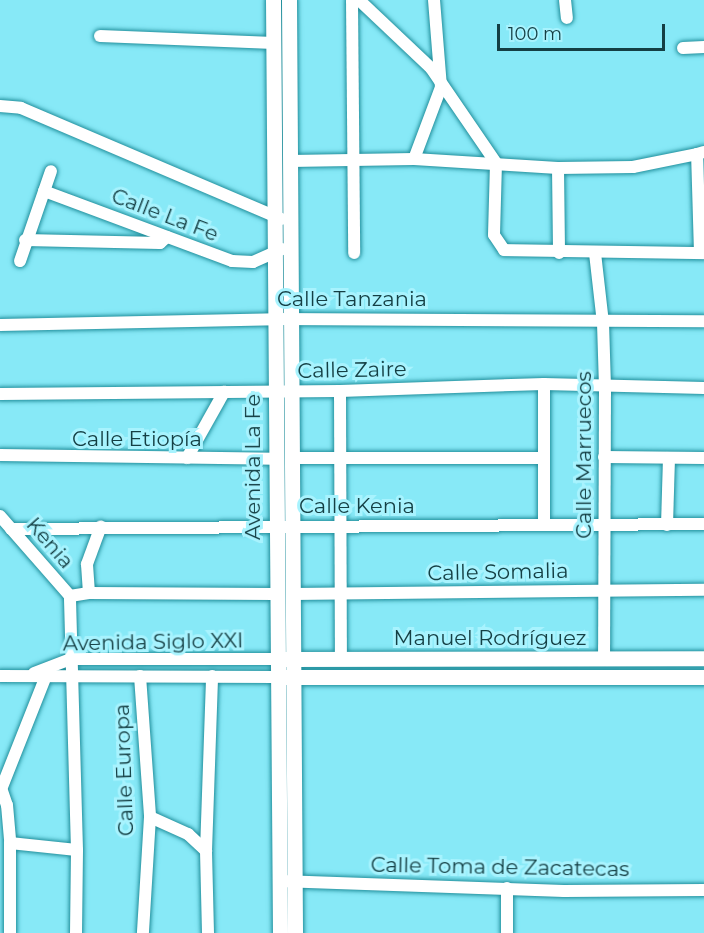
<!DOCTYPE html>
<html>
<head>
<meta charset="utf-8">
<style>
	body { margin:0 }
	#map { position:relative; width:704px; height:933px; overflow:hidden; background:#87e9f7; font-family:Montserrat,sans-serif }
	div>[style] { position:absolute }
	.roads { filter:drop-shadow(0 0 2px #218f9c) drop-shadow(0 0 2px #218f9c) }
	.minor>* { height:12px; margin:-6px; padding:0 6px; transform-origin:6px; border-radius:6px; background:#fff }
	.tertiary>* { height:15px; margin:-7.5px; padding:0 7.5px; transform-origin:7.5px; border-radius:7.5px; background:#fff }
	span { translate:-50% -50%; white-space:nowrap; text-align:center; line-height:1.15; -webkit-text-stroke:6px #a8f3fe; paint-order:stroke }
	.street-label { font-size:21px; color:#143f44 }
	.scale { position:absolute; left:497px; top:24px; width:168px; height:27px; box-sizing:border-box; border:3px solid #143f44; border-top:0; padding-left:8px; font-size:18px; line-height:21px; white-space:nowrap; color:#143f44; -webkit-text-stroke:4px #a8f3fe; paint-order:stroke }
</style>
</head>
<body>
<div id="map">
	<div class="roads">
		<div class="minor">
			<i style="left:352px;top:0;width:253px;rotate:89.5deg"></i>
			<i style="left:359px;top:0;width:99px;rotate:43.4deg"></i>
			<i style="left:431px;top:68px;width:115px;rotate:55.6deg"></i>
			<i style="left:496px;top:163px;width:72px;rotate:91.6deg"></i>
			<i style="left:494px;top:235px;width:18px;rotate:56deg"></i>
			<i style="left:504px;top:250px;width:200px;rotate:0.9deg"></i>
			<i style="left:565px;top:0;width:18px;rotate:84deg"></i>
			<i style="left:100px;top:36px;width:174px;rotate:2.3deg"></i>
			<i style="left:683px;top:48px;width:21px;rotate:-3deg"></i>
			<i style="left:0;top:106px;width:21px;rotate:5deg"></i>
			<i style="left:21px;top:108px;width:283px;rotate:23.1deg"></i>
			<i style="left:414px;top:159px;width:77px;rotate:-69.4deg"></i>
			<i style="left:441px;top:87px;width:87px;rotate:-94.6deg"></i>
			<i style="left:290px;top:161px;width:124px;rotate:-0.9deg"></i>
			<i style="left:414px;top:159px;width:144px;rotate:3.6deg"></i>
			<i style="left:558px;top:168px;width:85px;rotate:89.3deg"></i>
			<i style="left:558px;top:168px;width:75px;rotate:-0.8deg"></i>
			<i style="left:633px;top:167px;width:65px;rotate:-11.5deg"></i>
			<i style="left:44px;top:191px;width:201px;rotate:20.4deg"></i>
			<i style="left:232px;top:261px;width:21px;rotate:3deg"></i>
			<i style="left:253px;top:262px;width:32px;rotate:-24deg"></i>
			<i style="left:25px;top:240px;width:135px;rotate:1.3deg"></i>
			<i style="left:160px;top:243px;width:9px;rotate:-41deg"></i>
			<i style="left:595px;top:253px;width:70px;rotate:83.5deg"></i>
			<i style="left:603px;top:323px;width:65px;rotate:88.2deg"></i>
			<i style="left:605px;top:388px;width:271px;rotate:90.2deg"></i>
			<i style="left:700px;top:253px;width:99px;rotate:-91.7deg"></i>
			<i style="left:697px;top:154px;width:7px;rotate:-16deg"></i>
			<i style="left:20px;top:261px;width:95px;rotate:-71deg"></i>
			<i style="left:0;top:325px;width:276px;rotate:-1.2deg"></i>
			<i style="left:276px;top:319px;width:428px;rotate:0.3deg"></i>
			<i style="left:340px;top:391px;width:269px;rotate:89.8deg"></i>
			<i style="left:0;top:394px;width:340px;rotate:-0.5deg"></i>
			<i style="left:340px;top:391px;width:204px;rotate:-2deg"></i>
			<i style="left:544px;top:384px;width:160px;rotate:1.4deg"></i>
			<i style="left:0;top:455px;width:275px;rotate:0.8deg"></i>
			<i style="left:604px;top:457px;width:100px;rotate:0.6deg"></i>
			<i style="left:187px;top:458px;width:76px;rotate:-60.7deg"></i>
			<i style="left:291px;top:458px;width:253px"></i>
			<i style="left:0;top:516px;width:106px;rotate:48.8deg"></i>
			<i style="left:544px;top:525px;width:141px;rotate:-90deg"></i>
			<i style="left:667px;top:525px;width:67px;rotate:-88.3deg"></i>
			<i style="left:11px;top:529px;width:693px;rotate:-0.41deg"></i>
			<i style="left:89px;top:593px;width:29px;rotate:-94deg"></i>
			<i style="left:87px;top:564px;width:40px;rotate:-69.8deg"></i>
			<i style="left:292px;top:594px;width:412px;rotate:-0.6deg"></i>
			<i style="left:70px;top:596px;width:19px;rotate:-9deg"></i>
			<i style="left:89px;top:593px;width:186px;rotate:0.3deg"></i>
			<i style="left:34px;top:673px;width:39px;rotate:-21deg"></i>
			<i style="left:70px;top:659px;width:206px"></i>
			<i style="left:0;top:676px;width:276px;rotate:0.2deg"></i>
			<i style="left:140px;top:676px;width:141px;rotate:85.9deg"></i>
			<i style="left:150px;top:817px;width:116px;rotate:93.5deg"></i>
			<i style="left:1px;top:788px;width:18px;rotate:71deg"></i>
			<i style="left:7px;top:805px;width:38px;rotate:85deg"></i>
			<i style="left:10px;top:843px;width:90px;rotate:90deg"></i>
			<i style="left:0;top:792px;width:133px;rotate:-68.4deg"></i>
			<i style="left:150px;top:817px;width:42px;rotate:24.1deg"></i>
			<i style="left:188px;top:834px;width:25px;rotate:43deg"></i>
			<i style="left:10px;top:843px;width:67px;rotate:6deg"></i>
			<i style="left:77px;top:850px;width:254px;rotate:-91.6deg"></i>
			<i style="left:280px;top:881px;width:284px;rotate:2deg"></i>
			<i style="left:564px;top:891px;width:140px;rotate:-0.4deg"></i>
			<i style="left:76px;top:933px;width:83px;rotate:-89.3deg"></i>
			<i style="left:208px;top:933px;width:82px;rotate:-91.4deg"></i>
			<i style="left:206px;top:851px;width:175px;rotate:-88deg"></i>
			<i style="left:507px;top:933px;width:45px;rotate:-90deg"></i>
		</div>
		<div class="tertiary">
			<i style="left:273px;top:0;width:933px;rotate:89.57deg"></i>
			<i style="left:289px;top:0;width:933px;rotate:89.63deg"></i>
			<i style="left:284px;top:659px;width:420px;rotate:-0.1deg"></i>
			<i style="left:285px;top:677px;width:419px"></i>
		</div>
	</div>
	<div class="street-label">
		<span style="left:165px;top:215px;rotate:21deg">Calle La Fe</span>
		<span style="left:352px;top:299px">Calle Tanzania</span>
		<span style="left:352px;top:370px;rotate:-1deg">Calle Zaire</span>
		<span style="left:137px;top:439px">Calle Etiopía</span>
		<span style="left:584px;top:455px;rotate:-90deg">Calle Marruecos</span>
		<span style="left:253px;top:467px;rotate:-90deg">Avenida La Fe</span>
		<span style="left:357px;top:506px">Calle Kenia</span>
		<span style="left:50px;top:543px;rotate:49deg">Kenia</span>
		<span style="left:498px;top:572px;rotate:-1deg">Calle Somalia</span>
		<span style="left:490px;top:638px">Manuel Rodríguez</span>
		<span style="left:153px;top:642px;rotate:-1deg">Avenida Siglo XXI</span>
		<span style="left:124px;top:770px;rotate:-92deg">Calle Europa</span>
		<span style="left:500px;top:867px;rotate:1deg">Calle Toma de Zacatecas</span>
	</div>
	<div class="scale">100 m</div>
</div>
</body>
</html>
